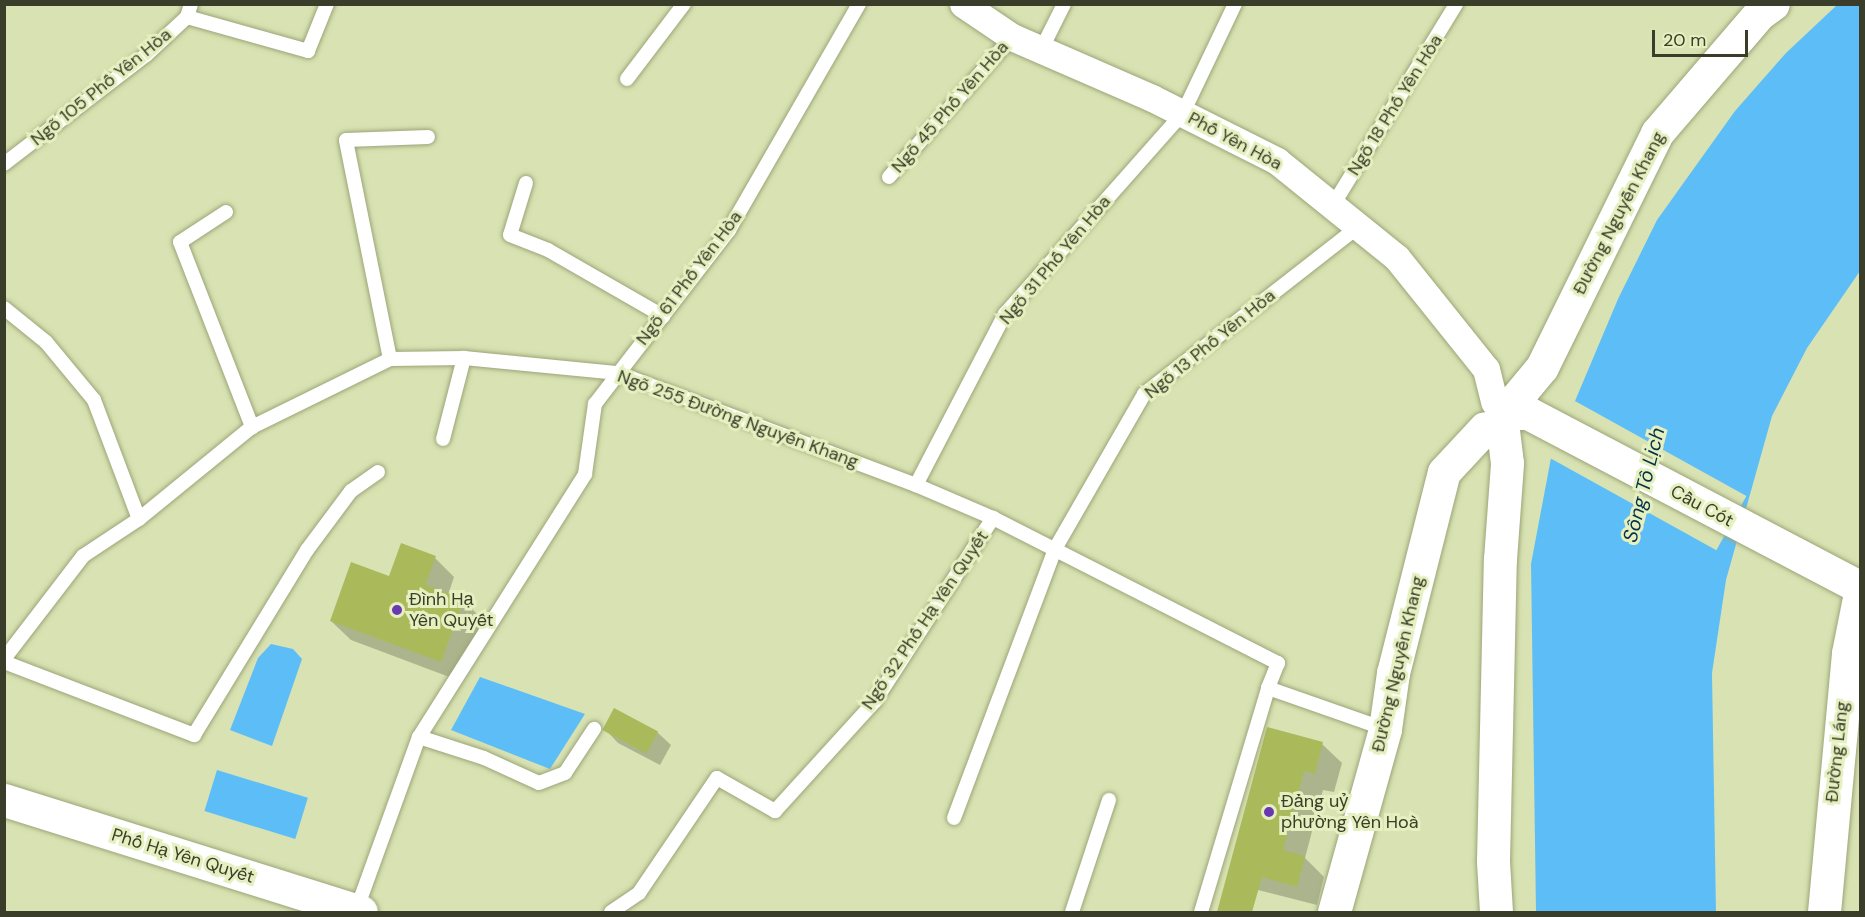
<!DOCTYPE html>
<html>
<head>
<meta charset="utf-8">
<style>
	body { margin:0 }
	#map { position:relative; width:1865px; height:917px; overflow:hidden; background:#d8e2b2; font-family:"DM Sans",sans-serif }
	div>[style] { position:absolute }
	.water>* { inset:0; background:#5dbef7; transform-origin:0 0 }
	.pier>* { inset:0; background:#d8e2b2; transform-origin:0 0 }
	.shadow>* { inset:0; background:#0003 }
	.building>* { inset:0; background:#aaba5b; transform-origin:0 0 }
	.roads { filter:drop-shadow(0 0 2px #9ca578) drop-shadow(0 0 2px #9ca578) }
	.lane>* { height:14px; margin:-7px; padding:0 7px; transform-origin:7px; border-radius:7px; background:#fff }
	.street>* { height:27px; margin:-13.5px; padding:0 13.5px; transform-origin:13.5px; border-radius:13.5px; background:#fff }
	.secondary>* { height:33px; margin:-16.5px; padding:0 16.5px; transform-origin:16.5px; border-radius:16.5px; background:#fff }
	.primary>* { height:33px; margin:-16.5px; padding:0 16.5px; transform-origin:16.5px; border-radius:16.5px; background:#fff }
	.dots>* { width:16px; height:16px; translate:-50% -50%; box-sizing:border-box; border:3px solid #e5efbf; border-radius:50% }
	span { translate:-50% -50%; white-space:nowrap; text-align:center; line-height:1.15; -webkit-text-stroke:6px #e5efbf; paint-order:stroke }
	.street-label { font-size:18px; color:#393d29 }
	.poi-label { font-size:18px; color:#393d29 }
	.left { translate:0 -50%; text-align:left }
	.water-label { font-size:20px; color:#053148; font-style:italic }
	.frame { position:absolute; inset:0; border:6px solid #393d29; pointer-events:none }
	.scale { position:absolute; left:1652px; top:30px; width:96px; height:27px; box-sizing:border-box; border:3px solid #393d29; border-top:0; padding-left:8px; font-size:18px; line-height:21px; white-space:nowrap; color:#393d29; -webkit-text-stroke:4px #e5efbf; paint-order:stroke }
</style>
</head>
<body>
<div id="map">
	<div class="water">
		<i style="clip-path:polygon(1837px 5px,1860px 5px,1860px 271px,1807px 348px,1772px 416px,1726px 580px,1712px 673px,1716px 912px,1536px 912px,1531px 564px,1551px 458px,1618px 299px,1657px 220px,1735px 111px,1786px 53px)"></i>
		<i style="clip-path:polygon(271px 644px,293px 649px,302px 659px,272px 746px,230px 730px,258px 658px)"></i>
		<i style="clip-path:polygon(480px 677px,585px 714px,550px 769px,451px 730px)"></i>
		<i style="left:217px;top:770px;width:95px;height:43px;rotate:17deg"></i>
	</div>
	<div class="pier">
		<i style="left:1575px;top:401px;width:196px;height:62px;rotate:29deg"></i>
	</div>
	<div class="shadow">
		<i style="clip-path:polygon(435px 558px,454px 577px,448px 595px,463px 600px,482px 619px,460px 681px,351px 640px,331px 621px,390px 578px)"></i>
		<i style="clip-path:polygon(605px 729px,657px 732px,671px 745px,660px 765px,618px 743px)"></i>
		<i style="clip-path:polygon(1322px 744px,1342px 763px,1334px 792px,1323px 790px,1305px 858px,1324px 877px,1317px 905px,1250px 888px,1231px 868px)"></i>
	</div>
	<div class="building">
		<i style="clip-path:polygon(401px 543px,436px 556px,425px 585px,464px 599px,441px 662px,330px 621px,351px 562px,389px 576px)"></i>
		<i style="left:614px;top:708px;width:50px;height:25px;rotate:28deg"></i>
		<i style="clip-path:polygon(1267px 727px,1323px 742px,1315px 774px,1304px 771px,1283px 850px,1305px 856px,1297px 887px,1262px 877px,1252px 912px,1217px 912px)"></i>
	</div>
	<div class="roads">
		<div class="lane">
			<i style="left:187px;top:17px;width:126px;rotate:15.7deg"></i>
			<i style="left:308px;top:51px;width:51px;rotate:-68deg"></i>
			<i style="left:1041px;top:50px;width:51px;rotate:-63.4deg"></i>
			<i style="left:627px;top:79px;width:94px;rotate:-52.8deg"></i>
			<i style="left:4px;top:164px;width:179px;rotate:-37.5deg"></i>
			<i style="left:146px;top:55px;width:56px;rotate:-42.8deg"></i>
			<i style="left:187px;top:17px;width:14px;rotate:-73deg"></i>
			<i style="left:889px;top:177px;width:186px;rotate:-48.7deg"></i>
			<i style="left:526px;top:183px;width:54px;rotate:107.1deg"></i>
			<i style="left:510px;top:235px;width:41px;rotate:21.5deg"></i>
			<i style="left:548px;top:250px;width:133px;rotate:29.9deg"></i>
			<i style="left:1333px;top:205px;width:236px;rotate:-58.5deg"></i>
			<i style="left:226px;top:212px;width:55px;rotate:146.9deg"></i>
			<i style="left:180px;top:242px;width:199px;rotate:68.7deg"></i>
			<i style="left:4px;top:308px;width:54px;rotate:39deg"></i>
			<i style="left:46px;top:342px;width:75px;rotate:50.4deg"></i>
			<i style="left:94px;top:400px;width:127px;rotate:69.3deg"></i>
			<i style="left:390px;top:359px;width:223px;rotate:-101.4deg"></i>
			<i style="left:346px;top:140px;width:82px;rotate:-2.1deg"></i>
			<i style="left:443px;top:439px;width:84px;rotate:-75.5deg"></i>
			<i style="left:916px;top:485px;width:193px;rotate:-62.5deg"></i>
			<i style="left:1005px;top:314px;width:268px;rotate:-48.5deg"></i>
			<i style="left:1183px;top:113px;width:121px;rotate:-64.5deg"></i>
			<i style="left:4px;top:659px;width:130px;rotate:-52.5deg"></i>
			<i style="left:83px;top:556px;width:67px;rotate:-33.5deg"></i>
			<i style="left:139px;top:519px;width:146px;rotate:-39.2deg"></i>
			<i style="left:252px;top:427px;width:154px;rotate:-26.2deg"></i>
			<i style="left:390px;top:359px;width:74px;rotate:-0.8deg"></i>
			<i style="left:464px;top:358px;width:155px;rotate:5.6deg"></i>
			<i style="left:618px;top:373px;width:318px;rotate:20.6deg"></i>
			<i style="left:916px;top:485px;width:84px;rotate:23.2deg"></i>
			<i style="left:993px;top:518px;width:320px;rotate:27deg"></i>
			<i style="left:1278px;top:663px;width:27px;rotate:112deg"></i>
			<i style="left:1268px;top:688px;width:124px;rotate:19.3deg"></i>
			<i style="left:4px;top:662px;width:204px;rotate:21deg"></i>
			<i style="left:194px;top:735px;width:217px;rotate:-58.6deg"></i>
			<i style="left:307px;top:550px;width:74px;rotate:-53.3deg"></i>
			<i style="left:351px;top:491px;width:33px;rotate:-35deg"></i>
			<i style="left:419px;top:737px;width:68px;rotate:17.9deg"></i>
			<i style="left:484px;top:758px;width:60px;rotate:24.4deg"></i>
			<i style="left:539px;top:783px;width:28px;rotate:-21deg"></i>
			<i style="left:565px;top:773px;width:53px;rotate:-56.6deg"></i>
			<i style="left:954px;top:818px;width:287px;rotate:-69.4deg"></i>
			<i style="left:1055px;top:549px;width:179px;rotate:-60.1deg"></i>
			<i style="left:1144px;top:394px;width:273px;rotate:-38deg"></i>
			<i style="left:356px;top:911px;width:185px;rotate:-70.1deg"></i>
			<i style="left:419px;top:737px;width:311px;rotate:-57.7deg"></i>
			<i style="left:585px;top:474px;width:71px;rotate:-81.9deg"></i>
			<i style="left:595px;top:404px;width:220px;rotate:-52.4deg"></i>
			<i style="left:729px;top:230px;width:261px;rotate:-60.1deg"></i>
			<i style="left:611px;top:912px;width:34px;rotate:-34deg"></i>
			<i style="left:639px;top:893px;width:139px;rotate:-55.9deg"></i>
			<i style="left:717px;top:778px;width:67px;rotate:29.6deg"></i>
			<i style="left:775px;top:811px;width:149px;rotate:-47.7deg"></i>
			<i style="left:875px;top:701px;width:218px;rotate:-57.2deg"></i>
			<i style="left:1072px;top:912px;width:118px;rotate:-71.7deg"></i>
			<i style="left:1201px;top:912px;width:234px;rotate:-73.3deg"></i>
		</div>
		<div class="street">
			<i style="left:963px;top:4px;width:59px;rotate:34deg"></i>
			<i style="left:1012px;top:37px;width:153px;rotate:23.5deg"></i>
			<i style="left:1152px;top:98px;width:140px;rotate:26.7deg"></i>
			<i style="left:1277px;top:161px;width:154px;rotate:38.9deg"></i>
			<i style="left:1397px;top:258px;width:142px;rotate:51.3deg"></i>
			<i style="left:1486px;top:369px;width:34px;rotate:76deg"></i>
		</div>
		<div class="secondary">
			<i style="left:1508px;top:408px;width:53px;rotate:-50.3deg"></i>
			<i style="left:1542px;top:367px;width:261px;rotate:-63.8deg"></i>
			<i style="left:1657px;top:133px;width:157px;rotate:-49.4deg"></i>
			<i style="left:1759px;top:14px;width:17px;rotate:-36deg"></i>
			<i style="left:1510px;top:413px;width:18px"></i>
			<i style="left:1528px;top:413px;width:375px;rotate:27.7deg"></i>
			<i style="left:4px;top:800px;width:374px;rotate:17.4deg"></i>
			<i style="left:1334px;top:912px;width:190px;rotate:-74.4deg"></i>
			<i style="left:1385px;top:729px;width:57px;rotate:-81.9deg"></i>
			<i style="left:1393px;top:673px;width:207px;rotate:-75.8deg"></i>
			<i style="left:1444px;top:472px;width:60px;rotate:-47deg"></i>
			<i style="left:1496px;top:912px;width:51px;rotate:-93.4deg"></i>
			<i style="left:1493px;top:861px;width:302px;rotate:-88.7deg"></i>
			<i style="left:1500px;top:559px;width:96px;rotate:-85.8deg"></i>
			<i style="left:1507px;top:463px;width:32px;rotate:-97deg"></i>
		</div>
		<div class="primary">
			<i style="left:1824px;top:912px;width:260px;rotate:-84.7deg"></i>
			<i style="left:1848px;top:653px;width:61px;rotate:-78.7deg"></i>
		</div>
	</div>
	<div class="dots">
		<i style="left:397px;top:610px;background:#6939b1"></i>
		<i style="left:1269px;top:812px;background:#6939b1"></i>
	</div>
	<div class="street-label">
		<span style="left:101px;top:87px;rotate:-39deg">Ngõ 105 Phố Yên Hòa</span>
		<span style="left:1395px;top:105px;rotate:-58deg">Ngõ 18 Phố Yên Hòa</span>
		<span style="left:950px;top:107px;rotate:-49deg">Ngõ 45 Phố Yên Hòa</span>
		<span style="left:1235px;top:141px;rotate:28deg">Phố Yên Hòa</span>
		<span style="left:1619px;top:213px;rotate:-63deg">Đường Nguyễn Khang</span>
		<span style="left:1055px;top:260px;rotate:-50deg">Ngõ 31 Phố Yên Hòa</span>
		<span style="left:689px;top:278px;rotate:-53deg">Ngõ 61 Phố Yên Hòa</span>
		<span style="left:1210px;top:344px;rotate:-39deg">Ngõ 13 Phố Yên Hòa</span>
		<span style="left:738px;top:419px;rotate:20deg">Ngõ 255 Đường Nguyễn Khang</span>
		<span style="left:1702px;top:506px;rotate:28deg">Cầu Cót</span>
		<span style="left:925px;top:620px;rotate:-56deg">Ngõ 32 Phố Hạ Yên Quyết</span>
		<span style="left:1398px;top:664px;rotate:-77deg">Đường Nguyễn Khang</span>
		<span style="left:1837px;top:752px;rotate:-84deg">Đường Láng</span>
		<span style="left:183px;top:856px;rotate:17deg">Phố Hạ Yên Quyết</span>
	</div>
	<div class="poi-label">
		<span class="left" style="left:409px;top:610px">Đình Hạ<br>Yên Quyết</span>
		<span class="left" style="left:1281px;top:812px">Đảng uỷ<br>phường Yên Hoà</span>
	</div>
	<div class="water-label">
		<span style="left:1644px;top:485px;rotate:-76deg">Sông Tô Lịch</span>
	</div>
	<div class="frame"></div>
	<div class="scale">20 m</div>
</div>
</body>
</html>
